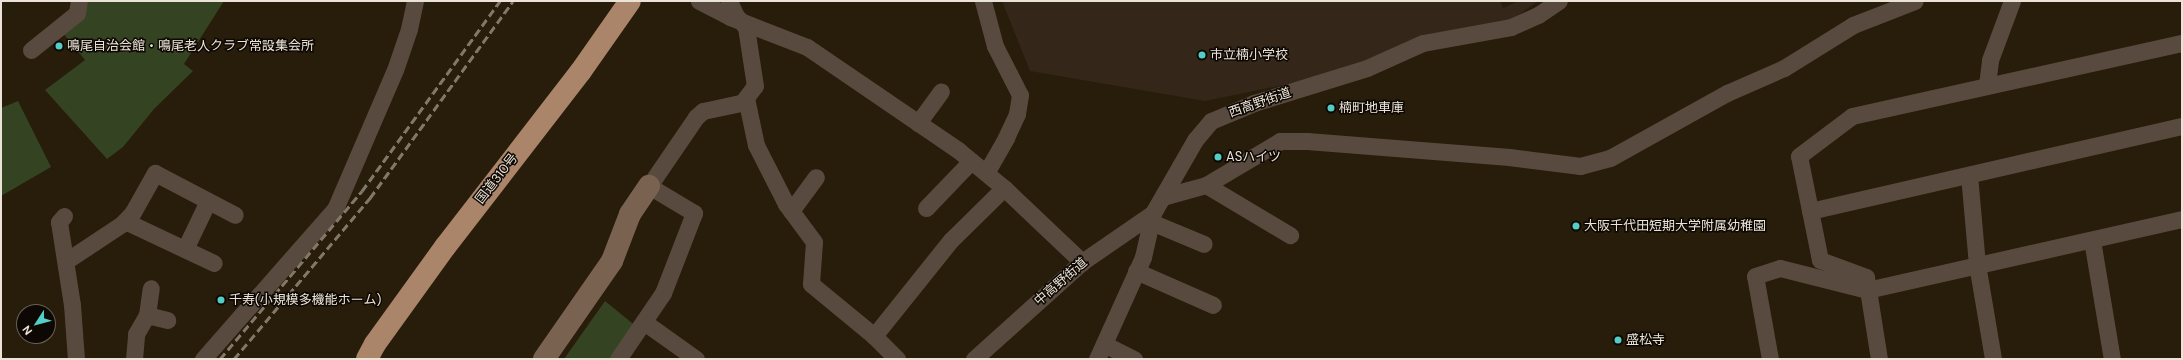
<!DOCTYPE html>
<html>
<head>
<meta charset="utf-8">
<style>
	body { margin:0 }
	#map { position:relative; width:2183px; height:360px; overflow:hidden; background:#281c0a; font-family:"DM Sans","Noto Sans JP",sans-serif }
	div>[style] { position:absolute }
	.education>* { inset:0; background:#34271a }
	.green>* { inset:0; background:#344321 }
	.street>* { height:17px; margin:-8.5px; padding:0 8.5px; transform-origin:8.5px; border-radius:8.5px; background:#594a3f }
	.secondary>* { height:22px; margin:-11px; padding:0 11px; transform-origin:11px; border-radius:11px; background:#7a6250 }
	.highway>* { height:22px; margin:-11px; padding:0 11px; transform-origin:11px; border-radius:11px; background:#aa8569 }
	.rail>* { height:3px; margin-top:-1.5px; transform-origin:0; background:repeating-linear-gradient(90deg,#827869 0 8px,transparent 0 12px) }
	.dots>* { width:11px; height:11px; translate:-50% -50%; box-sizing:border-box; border:2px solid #0d0803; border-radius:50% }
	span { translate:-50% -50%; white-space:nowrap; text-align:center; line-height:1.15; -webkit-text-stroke:3px #0d0803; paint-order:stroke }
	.poi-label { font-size:13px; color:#ebe3d7 }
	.left { translate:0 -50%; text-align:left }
	.street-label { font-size:13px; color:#ebe3d7 }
	.frame { position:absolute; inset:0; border:2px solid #ebe3d7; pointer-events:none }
	.north { position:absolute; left:16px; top:304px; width:40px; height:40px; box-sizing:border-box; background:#0d0803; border:1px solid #666058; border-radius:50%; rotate:234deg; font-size:11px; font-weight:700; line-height:16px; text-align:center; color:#ebe3d7 }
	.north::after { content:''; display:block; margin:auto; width:14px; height:18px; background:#54cdc7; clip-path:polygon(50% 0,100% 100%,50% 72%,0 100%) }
</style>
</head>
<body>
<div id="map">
	<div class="education">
		<i style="clip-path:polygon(1002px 1px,1500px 1px,1503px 8px,1519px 1px,1538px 1px,1510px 21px,1332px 75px,1205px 101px,1030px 71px)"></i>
	</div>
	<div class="green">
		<i style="clip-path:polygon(84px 1px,224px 1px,184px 64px,193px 71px,154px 109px,123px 147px,107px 159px,45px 90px,85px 60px,62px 32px)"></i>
		<i style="clip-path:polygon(18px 101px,51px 167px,1px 196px,1px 108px)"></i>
		<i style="clip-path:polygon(605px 301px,637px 327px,614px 359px,564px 359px)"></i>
	</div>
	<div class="street">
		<i style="left:699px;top:1px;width:35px;rotate:27deg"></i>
		<i style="left:730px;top:17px;width:83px;rotate:21.3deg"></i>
		<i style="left:807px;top:47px;width:183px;rotate:34.3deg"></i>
		<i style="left:958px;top:150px;width:60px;rotate:39.6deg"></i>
		<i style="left:1004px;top:188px;width:108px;rotate:43.5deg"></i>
		<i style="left:983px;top:1px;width:47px;rotate:75.1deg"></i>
		<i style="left:995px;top:46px;width:55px;rotate:63deg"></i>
		<i style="left:1020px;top:95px;width:19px;rotate:99deg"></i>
		<i style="left:1017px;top:114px;width:26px;rotate:115deg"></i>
		<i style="left:1006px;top:138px;width:40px;rotate:119.7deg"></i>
		<i style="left:31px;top:50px;width:59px;rotate:-38.8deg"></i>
		<i style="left:77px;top:13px;width:12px;rotate:-81deg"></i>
		<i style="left:1987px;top:85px;width:25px;rotate:-83deg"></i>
		<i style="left:1990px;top:60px;width:63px;rotate:-69.6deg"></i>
		<i style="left:746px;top:98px;width:48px;rotate:78deg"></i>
		<i style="left:756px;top:145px;width:66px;rotate:63deg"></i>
		<i style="left:786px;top:204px;width:47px;rotate:53.6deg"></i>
		<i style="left:814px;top:242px;width:42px;rotate:94.1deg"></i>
		<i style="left:811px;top:284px;width:82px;rotate:39.5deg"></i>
		<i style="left:874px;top:336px;width:33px;rotate:45deg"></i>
		<i style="left:918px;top:123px;width:39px;rotate:-54deg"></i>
		<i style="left:1969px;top:175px;width:89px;rotate:84.9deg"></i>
		<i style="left:1977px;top:264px;width:96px;rotate:80.4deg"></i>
		<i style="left:1206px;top:185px;width:98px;rotate:30.8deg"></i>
		<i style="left:1166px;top:196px;width:41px;rotate:-15.4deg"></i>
		<i style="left:1206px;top:185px;width:86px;rotate:-30.7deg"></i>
		<i style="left:1280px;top:141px;width:27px"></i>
		<i style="left:1307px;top:141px;width:203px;rotate:4.5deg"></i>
		<i style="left:1509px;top:157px;width:72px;rotate:7.2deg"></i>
		<i style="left:1580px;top:166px;width:31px;rotate:-15deg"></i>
		<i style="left:1610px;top:158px;width:134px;rotate:-29.1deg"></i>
		<i style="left:1727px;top:93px;width:62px;rotate:-23.7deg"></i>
		<i style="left:1784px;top:68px;width:81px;rotate:-31.9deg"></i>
		<i style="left:1853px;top:25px;width:66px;rotate:-21.2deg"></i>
		<i style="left:926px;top:208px;width:65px;rotate:-46.2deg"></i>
		<i style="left:791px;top:211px;width:42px;rotate:-53.7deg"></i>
		<i style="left:1810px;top:211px;width:382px;rotate:-12.9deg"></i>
		<i style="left:64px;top:216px;width:8px;rotate:130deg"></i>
		<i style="left:59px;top:222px;width:84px;rotate:81.1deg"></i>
		<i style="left:72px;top:305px;width:54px;rotate:85.8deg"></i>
		<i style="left:125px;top:221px;width:98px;rotate:25.3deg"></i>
		<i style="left:1151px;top:222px;width:57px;rotate:22.5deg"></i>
		<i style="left:2092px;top:240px;width:121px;rotate:80.5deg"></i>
		<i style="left:185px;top:249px;width:53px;rotate:-64.4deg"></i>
		<i style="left:66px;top:261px;width:67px;rotate:-33.5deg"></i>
		<i style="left:122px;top:224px;width:16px;rotate:-47deg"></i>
		<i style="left:133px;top:212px;width:45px;rotate:-60.6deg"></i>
		<i style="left:155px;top:173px;width:90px;rotate:27.7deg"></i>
		<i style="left:1136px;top:271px;width:84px;rotate:23.8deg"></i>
		<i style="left:147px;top:315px;width:21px;rotate:14deg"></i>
		<i style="left:644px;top:322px;width:64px;rotate:35.4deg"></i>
		<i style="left:874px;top:336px;width:123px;rotate:-51.3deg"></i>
		<i style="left:951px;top:240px;width:74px;rotate:-44.5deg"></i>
		<i style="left:1104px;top:344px;width:34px;rotate:27deg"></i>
		<i style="left:134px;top:359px;width:25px;rotate:-85deg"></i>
		<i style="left:136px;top:334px;width:22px;rotate:-60deg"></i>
		<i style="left:147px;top:315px;width:27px;rotate:-82deg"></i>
		<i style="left:203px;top:359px;width:200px;rotate:-48.7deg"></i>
		<i style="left:335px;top:209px;width:151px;rotate:-66.7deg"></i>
		<i style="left:395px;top:70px;width:43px;rotate:-71.1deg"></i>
		<i style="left:409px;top:29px;width:29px;rotate:-78deg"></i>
		<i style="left:618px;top:359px;width:80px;rotate:-55.7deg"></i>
		<i style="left:663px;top:293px;width:86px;rotate:-68.8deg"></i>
		<i style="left:694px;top:213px;width:52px;rotate:-149deg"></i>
		<i style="left:649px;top:186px;width:83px;rotate:-55.7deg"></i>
		<i style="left:696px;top:117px;width:9px;rotate:-41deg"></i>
		<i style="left:703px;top:111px;width:40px;rotate:-12deg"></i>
		<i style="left:742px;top:103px;width:21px;rotate:-53deg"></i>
		<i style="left:755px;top:86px;width:60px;rotate:-98.7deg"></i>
		<i style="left:746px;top:27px;width:15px;rotate:-132deg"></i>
		<i style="left:736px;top:16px;width:17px;rotate:-115deg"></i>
		<i style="left:974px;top:359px;width:145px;rotate:-41.9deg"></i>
		<i style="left:1082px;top:262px;width:86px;rotate:-34.6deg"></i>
		<i style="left:1097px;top:359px;width:112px;rotate:-65.7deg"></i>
		<i style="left:1143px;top:257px;width:45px;rotate:-77.2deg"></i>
		<i style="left:1153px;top:213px;width:84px;rotate:-60.1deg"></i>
		<i style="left:1195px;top:140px;width:25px;rotate:-50deg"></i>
		<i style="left:1211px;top:121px;width:47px;rotate:-22.7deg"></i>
		<i style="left:1254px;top:103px;width:118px;rotate:-17.2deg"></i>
		<i style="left:1367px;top:68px;width:61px;rotate:-24.1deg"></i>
		<i style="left:1423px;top:43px;width:89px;rotate:-10.3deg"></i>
		<i style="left:1511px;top:27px;width:30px;rotate:-24deg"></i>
		<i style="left:1538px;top:15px;width:25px;rotate:-34deg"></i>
		<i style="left:1770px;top:359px;width:84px;rotate:-100.2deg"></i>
		<i style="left:1755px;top:276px;width:26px;rotate:-18deg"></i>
		<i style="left:1780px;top:268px;width:90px;rotate:14.2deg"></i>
		<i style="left:1867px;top:290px;width:323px;rotate:-12.7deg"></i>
		<i style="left:1879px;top:359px;width:83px;rotate:-99deg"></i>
		<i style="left:1866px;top:277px;width:49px;rotate:-159.7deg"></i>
		<i style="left:1820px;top:260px;width:106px;rotate:-101.4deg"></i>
		<i style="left:1799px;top:156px;width:66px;rotate:-37deg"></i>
		<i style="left:1852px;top:116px;width:338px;rotate:-12.5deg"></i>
	</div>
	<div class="secondary">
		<i style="left:544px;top:359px;width:119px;rotate:-55.2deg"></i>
		<i style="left:612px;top:261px;width:50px;rotate:-69deg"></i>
		<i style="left:630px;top:214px;width:34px;rotate:-56deg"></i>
	</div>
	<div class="highway">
		<i style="left:367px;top:359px;width:17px;rotate:-62deg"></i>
		<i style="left:375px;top:344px;width:120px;rotate:-54.2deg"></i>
		<i style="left:445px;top:247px;width:222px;rotate:-52.3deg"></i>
		<i style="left:581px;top:71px;width:85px;rotate:-55deg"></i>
	</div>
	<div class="rail">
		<i style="left:220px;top:359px;width:220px;rotate:-49.8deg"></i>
		<i style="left:362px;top:191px;width:235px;rotate:-54deg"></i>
		<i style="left:234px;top:359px;width:211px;rotate:-49.8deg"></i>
		<i style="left:370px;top:198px;width:243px;rotate:-54deg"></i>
	</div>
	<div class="dots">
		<i style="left:59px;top:46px;background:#54cdc7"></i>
		<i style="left:1202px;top:55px;background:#54cdc7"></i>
		<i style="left:1331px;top:108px;background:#54cdc7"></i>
		<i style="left:1218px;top:157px;background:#54cdc7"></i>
		<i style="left:1576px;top:226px;background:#54cdc7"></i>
		<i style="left:221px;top:300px;background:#54cdc7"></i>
		<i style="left:1618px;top:340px;background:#54cdc7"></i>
	</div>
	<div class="poi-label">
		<span class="left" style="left:67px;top:46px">鳴尾自治会館・鳴尾老人クラブ常設集会所</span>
		<span class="left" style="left:1210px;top:55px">市立楠小学校</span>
		<span class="left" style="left:1339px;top:108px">楠町地車庫</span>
		<span class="left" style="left:1226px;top:157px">ASハイツ</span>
		<span class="left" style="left:1584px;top:226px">大阪千代田短期大学附属幼稚園</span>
		<span class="left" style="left:229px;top:300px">千寿(小規模多機能ホーム)</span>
		<span class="left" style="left:1626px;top:340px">盛松寺</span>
	</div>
	<div class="street-label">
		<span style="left:1260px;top:103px;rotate:-19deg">西高野街道</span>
		<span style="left:497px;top:179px;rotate:-52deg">国道310号</span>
		<span style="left:1061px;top:282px;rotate:-41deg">中高野街道</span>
	</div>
	<div class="frame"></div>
	<div class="north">N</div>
</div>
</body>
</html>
